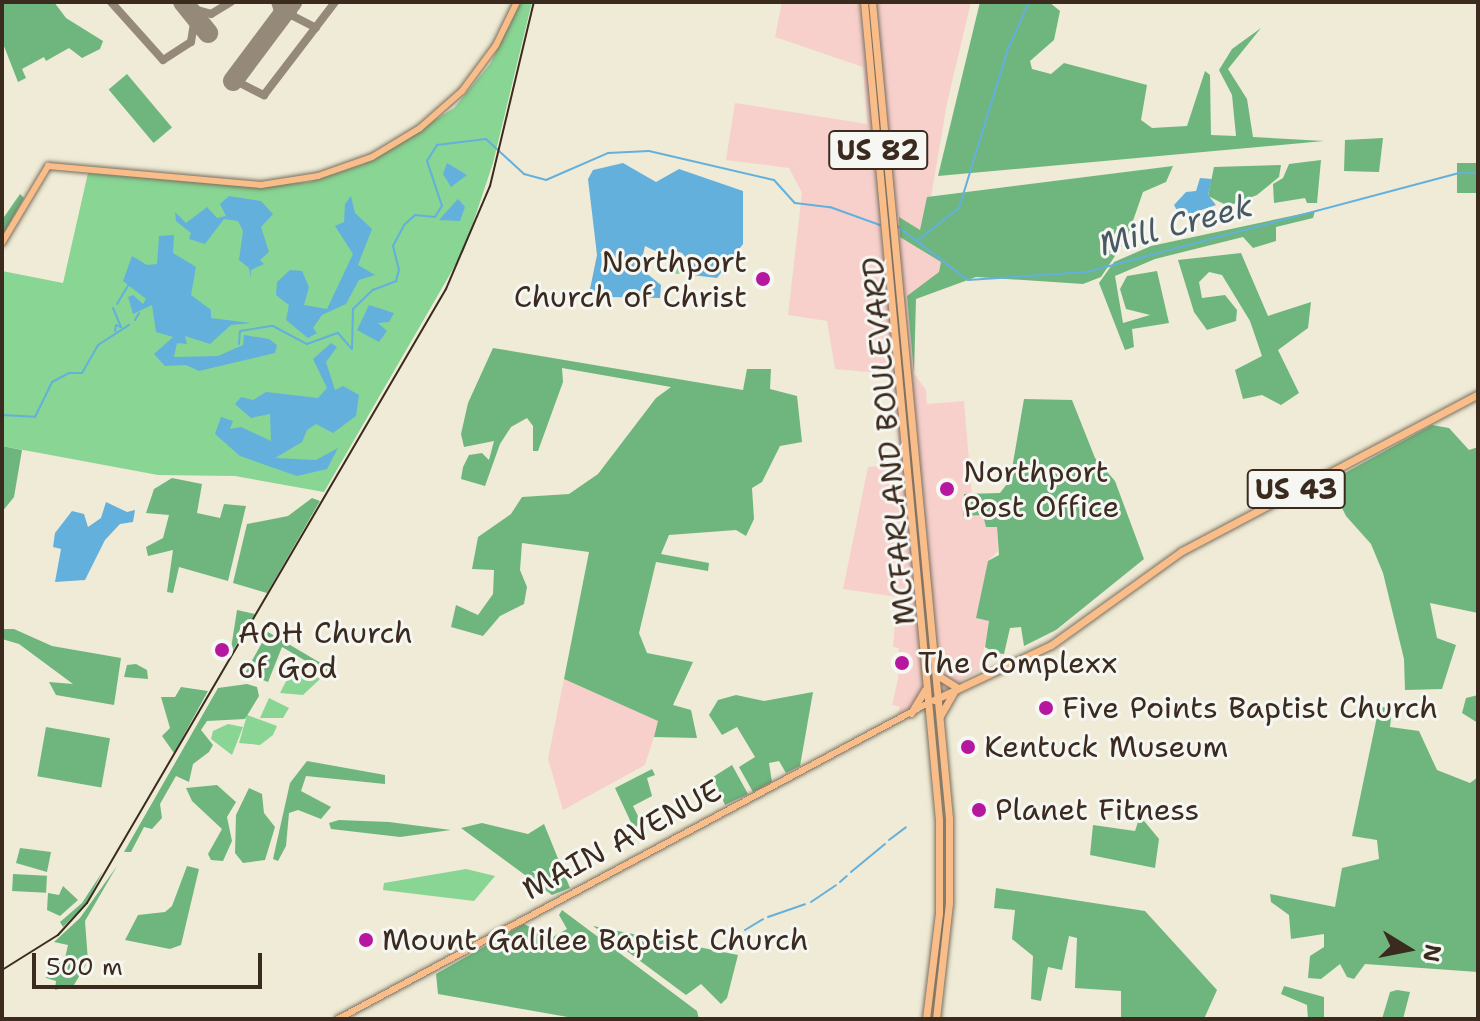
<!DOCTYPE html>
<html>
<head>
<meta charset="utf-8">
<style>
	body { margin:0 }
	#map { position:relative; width:1480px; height:1021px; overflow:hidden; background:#efebd6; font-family:"Shantell Sans",sans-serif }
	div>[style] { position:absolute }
	.built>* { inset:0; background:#f7d0cc }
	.green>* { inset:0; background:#88d594 }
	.round { border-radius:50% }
	.forest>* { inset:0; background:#6eb67e; transform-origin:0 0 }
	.water>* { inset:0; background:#64b0dd }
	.stream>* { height:2px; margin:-1px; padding:0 1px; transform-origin:1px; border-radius:1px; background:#64b0dd }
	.taxiway>* { height:8px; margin:-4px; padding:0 4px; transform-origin:4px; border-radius:4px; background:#958a7a }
	.runway>* { height:20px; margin:-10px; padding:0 10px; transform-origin:10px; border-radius:10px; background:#958a7a }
	.roads { filter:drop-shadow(0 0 2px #7a6e5e) drop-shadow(0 0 2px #7a6e5e) }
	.major>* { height:6px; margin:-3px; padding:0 3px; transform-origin:3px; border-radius:3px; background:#f9bd89 }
	.highway>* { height:7px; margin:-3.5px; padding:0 3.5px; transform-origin:3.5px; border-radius:3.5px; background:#f9bd89 }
	.rail>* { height:2px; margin:-1px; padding:0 1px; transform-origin:1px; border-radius:1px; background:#3b2a1e }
	.dots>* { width:22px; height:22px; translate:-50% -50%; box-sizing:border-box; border:4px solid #f6f6f2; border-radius:50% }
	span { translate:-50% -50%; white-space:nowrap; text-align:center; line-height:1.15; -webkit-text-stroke:6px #f6f6f2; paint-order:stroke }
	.shield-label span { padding:2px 6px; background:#f6f6f2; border:2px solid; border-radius:6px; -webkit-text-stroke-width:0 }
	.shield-label { font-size:28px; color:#3b2a1e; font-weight:700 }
	.poi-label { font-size:30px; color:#3b2a1e }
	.right { translate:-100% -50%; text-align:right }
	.left { translate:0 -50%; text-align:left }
	.street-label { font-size:30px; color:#3b2a1e }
	.water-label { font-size:32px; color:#495961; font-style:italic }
	.frame { position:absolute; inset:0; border:4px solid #3b2a1e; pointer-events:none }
	.north { position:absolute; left:1368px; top:909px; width:80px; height:80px; -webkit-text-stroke:6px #f6f6f2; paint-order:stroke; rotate:100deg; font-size:22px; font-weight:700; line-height:32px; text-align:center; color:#3b2a1e }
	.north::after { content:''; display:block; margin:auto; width:28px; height:36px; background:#3b2a1e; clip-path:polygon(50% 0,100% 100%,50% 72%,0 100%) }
	.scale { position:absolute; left:32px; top:953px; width:230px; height:36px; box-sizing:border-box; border:4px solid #3b2a1e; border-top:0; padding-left:10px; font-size:24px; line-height:28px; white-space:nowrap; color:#3b2a1e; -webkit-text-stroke:6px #f6f6f2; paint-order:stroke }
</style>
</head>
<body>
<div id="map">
	<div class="built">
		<i style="clip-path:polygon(782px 2px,971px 2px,947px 103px,923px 244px,944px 261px,940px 277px,907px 296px,914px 374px,926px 390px,927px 404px,964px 401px,972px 496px,997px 526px,998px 551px,988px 561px,977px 618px,990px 621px,979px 671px,897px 715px,900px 707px,892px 705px,898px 679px,899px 648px,893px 647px,897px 597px,843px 589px,868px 467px,901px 464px,891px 374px,835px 369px,827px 321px,788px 315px,802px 193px,789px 168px,726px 160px,735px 103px,867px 124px,863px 67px,775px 37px)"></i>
		<i style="clip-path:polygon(564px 679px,659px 721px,645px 765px,563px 810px,548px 759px)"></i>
	</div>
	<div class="green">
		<i style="clip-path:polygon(521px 2px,532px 2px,493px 163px,464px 250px,324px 492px,235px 476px,158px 475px,2px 446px,2px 271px,63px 283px,88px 173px,251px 187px,309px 182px,364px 164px,454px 108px,490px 64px)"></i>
		<i class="round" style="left:668px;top:256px;width:18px;height:18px"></i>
		<i style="clip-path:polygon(295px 664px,320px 679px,303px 695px,280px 693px)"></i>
		<i style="clip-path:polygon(269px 698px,289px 708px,283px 718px,260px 718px)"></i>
		<i style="clip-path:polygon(247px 715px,277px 726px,273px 735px,260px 745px,239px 743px)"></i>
		<i style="clip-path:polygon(228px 724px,243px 727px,232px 755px,211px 739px,213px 731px)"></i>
		<i style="clip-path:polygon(466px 869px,495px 876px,474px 901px,383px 890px,384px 883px)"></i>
	</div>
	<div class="forest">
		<i style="clip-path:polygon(2px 2px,54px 2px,66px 18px,103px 41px,100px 49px,82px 58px,69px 48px,46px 61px,44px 57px,22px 69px,26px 78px,18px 82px,2px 41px)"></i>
		<i style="clip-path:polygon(980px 2px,1049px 2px,1060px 11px,1054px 40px,1030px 61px,1032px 69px,1051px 74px,1064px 63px,1147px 85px,1141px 120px,1152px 128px,1187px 126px,1205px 71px,1210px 75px,1211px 135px,1236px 136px,1232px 95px,1219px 70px,1232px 49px,1261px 28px,1228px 69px,1247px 99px,1253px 137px,1324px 141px,938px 176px)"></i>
		<i style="left:127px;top:74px;width:70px;height:24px;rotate:50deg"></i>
		<i style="clip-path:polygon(1383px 138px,1379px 172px,1344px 171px,1345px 140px)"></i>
		<i style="clip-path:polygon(1321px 160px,1317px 203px,1307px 203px,1305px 198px,1274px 203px,1273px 184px,1283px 178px,1289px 164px)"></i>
		<i style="left:1478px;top:163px;width:30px;height:21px;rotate:90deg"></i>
		<i style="clip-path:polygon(1281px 165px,1279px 177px,1257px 195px,1228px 206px,1208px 196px,1214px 167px)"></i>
		<i style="clip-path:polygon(1173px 166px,1166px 182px,1143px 192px,1127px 238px,1101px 277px,1083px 284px,976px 277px,916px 299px,914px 374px,907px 296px,939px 272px,941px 262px,900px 237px,899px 217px,920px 230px,927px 197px)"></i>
		<i style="clip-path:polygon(20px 194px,24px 198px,2px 236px,2px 220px)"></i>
		<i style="clip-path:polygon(1315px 211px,1313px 218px,1276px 227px,1276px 241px,1253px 248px,1243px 237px,1155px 259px,1115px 276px,1123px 323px,1150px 315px,1126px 309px,1120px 289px,1127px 276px,1157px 271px,1169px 323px,1132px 329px,1134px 347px,1125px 350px,1099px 283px,1114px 262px,1151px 246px)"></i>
		<i style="clip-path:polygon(1241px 253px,1268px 316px,1311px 302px,1308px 328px,1278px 350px,1299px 393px,1281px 405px,1262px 395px,1243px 399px,1235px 370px,1262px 356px,1250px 321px,1222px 275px,1209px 272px,1199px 282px,1202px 298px,1225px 295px,1237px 310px,1236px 321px,1207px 330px,1194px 312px,1178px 260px)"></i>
		<i style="clip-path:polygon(493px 348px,743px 390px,747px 369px,771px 369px,770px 389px,797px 396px,802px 442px,780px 446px,762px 482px,752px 488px,754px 519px,746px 536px,736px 530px,669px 535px,661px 554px,709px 563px,708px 571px,656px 562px,639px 633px,647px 653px,693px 662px,673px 705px,691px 710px,697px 738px,654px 737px,658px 721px,564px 679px,589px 552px,522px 543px,520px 570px,527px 587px,524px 604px,500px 616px,483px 636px,451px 627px,456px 605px,478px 615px,493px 594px,494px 570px,472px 569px,478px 537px,511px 514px,522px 497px,569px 494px,598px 474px,656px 398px,671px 387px,562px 368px,563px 382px,538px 451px,533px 451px,533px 426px,527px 418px,511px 427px,500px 444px,485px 486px,461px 479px,463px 467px,469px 455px,482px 453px,489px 460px,494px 441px,464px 447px,461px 434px,468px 403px)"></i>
		<i style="clip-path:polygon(1024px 399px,1072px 400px,1095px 458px,1115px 481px,1144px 559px,1056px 630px,1024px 646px,1021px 627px,1010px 628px,1004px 654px,995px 653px,985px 647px,989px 621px,976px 618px,988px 561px,999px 555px,997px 527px,986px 527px,983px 515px,963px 516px,964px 494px,1000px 493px,1010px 480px)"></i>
		<i style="clip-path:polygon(1432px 425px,1449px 428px,1469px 450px,1478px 447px,1478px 613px,1430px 603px,1437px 638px,1456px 645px,1442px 689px,1405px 690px,1404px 659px,1383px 573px,1371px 544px,1346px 516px,1336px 496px,1345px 473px)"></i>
		<i style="clip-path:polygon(2px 446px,22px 450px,14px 497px,2px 512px)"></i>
		<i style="clip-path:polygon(172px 478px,202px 484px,197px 513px,220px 518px,224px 504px,246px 506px,228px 581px,179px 567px,173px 593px,167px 592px,173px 550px,148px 556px,146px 547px,163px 538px,169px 515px,146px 513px,154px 489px)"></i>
		<i style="clip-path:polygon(312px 498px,320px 501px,267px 593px,233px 583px,247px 524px,288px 516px)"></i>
		<i style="clip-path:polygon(237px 610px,255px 614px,230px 655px)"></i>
		<i style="clip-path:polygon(2px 629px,14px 629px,52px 646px,121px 658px,114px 705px,56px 695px,49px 682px,73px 684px,19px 644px,2px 639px)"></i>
		<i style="clip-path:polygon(268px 632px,336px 672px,333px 677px,282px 647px,268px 682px,245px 673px)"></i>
		<i style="clip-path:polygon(136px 664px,147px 670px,148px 679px,124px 677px,127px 665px)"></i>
		<i style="clip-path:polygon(247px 684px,257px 687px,259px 696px,245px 719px,207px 721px,201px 730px,213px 745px,209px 752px,193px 764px,189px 782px,176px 776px,160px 804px,162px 818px,152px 829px,144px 827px,131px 852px,124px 852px,218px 688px)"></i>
		<i style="clip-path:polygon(181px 687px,208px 691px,174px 753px,162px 736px,170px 728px,161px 697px,175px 697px)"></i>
		<i style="clip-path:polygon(813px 692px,800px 766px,786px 773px,779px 761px,769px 763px,772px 782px,753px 792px,739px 767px,755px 757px,737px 727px,722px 735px,709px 715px,718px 700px,736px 695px,764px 701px)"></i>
		<i style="clip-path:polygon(1478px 695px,1478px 723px,1462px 713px,1466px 698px)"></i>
		<i style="clip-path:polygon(1379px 707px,1392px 708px,1390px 727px,1419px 731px,1437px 770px,1470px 783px,1478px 777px,1478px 972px,1365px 964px,1354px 979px,1347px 977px,1340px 964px,1321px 979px,1308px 978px,1310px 956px,1324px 947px,1324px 934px,1291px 939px,1289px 915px,1271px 902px,1270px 894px,1335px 907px,1342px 868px,1379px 859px,1377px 840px,1352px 836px)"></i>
		<i style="left:46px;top:727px;width:65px;height:50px;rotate:10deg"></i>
		<i style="clip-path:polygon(307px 761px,385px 775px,385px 784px,306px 776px,301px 791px,331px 807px,321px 819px,298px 810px,289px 813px,286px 846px,278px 861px,273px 859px,290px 783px)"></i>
		<i style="clip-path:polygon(732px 765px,748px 794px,725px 805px,713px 777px)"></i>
		<i style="clip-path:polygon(652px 769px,655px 775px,647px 778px,652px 796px,633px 806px,641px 822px,634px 829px,615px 788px)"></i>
		<i style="clip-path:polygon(217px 785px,236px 802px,227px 817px,232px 841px,223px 861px,211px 860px,208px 854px,222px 829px,192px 801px,186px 788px)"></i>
		<i style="clip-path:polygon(249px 788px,262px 794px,264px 813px,275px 827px,265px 860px,243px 863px,235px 853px,236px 815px)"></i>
		<i style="clip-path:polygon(1140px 816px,1159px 839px,1155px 868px,1090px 855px,1093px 825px,1135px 831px)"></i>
		<i style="clip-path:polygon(339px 820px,389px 822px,451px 830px,400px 837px,331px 829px,329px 823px)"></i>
		<i style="clip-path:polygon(482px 823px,528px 834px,544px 824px,570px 888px,552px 895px,461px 828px)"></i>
		<i style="clip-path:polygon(20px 848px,51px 852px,47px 872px,16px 863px)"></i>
		<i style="clip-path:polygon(117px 866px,85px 921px,88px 961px,74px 985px,55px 990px,56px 981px,46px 978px,50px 962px,65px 958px,68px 945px,54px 942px,80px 918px)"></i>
		<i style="clip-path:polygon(187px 866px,199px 869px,181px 945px,170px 949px,125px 940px,138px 915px,165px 912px,172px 906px)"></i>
		<i style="clip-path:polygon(103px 871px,86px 904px,63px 927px,60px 922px,82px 903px)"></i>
		<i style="left:13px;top:874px;width:34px;height:17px;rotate:3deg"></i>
		<i style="clip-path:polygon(63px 886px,78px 900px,60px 916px,47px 910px,48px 893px,59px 895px)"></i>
		<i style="clip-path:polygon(996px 888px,1145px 911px,1217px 990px,1204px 1019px,1121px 1019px,1121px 991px,1075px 988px,1077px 938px,1069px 936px,1062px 970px,1048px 967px,1041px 1001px,1031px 999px,1033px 956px,1012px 939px,1015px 910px,994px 908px)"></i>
		<i style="clip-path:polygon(562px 910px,697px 1011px,699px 1019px,579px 1019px,438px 994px,436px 974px,524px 924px,551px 938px,567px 929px,559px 915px)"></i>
		<i style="clip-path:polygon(593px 926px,738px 955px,727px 998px,721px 1004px,701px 984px,686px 995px)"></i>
		<i style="clip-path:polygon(1284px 986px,1324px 997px,1324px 1019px,1308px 1019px,1307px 1005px,1281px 994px)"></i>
		<i style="clip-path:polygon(1397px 990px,1410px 992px,1403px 1019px,1382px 1019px,1390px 992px)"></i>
	</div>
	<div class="water">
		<i style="clip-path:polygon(447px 163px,467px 175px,451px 187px,443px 174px)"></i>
		<i style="clip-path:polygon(623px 163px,656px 182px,679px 169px,743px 191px,743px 244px,717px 278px,692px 275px,693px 266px,682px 253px,672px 250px,666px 256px,645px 246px,640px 268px,661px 285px,660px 298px,607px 297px,590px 289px,597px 255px,588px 179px,593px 170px)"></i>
		<i style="clip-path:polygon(1200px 178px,1212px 179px,1208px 195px,1216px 205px,1181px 217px,1174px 205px,1186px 192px,1196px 191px)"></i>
		<i style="clip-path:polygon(229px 196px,261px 201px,273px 214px,261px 227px,269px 252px,260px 260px,264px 264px,251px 270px,251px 278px,249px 268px,239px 260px,243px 231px,238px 221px,224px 219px,205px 244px,189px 239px,191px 233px,176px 221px,175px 212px,186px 223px,207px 207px,217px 218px,226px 216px,220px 204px)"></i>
		<i style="clip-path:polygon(351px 196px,355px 213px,372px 229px,358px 265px,375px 275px,359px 280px,346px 304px,322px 315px,313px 328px,317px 333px,308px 338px,286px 320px,289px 305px,276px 295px,277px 282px,290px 270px,302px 271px,309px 287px,304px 305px,327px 309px,353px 254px,335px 226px,344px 222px,345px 204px)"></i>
		<i style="clip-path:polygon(458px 199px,465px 207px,460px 221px,439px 220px)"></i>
		<i style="clip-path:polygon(174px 235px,173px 253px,196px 267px,191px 295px,211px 310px,211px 318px,251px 323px,231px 325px,210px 344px,185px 336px,187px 344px,177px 343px,174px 357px,218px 356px,243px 345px,244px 335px,269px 339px,277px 345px,275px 353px,199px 371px,186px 365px,165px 366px,154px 354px,173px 337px,156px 332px,152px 305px,133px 314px,128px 297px,133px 295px,143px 304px,146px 299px,123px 281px,132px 256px,147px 265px,157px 264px,159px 236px)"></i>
		<i style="clip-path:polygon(369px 305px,394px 313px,389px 322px,378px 323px,387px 331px,379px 342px,357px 330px)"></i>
		<i style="clip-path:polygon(331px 343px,337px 347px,326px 362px,335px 390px,343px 386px,359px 395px,356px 416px,333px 433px,316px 424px,307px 430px,302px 442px,275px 458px,316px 460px,338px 448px,327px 469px,297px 476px,240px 456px,215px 434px,221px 417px,233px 421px,230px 429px,241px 427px,271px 441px,270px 414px,251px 418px,235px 404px,241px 397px,253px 400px,266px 392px,318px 398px,327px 388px,313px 359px)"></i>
		<i style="clip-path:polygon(106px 502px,127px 512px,135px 510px,133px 522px,120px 524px,105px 540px,85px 580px,55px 582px,61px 549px,53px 547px,55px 533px,72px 511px,84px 514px,88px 527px,101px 518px)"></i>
	</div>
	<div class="stream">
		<i style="left:897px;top:226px;width:89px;rotate:37.3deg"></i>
		<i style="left:968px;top:280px;width:119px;rotate:-3.8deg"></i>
		<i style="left:1087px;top:272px;width:384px;rotate:-14.9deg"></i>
		<i style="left:1458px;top:173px;width:20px"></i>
		<i style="left:918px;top:240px;width:52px;rotate:-38deg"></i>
		<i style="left:959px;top:208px;width:166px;rotate:-72.9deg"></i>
		<i style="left:1008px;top:49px;width:51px;rotate:-65.9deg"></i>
		<i style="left:117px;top:304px;width:23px;rotate:-59deg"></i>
		<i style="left:113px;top:308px;width:21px;rotate:67deg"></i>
		<i style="left:121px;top:327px;width:5px;rotate:-158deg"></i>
		<i style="left:116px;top:325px;width:6px;rotate:99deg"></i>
		<i style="left:135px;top:320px;width:8px;rotate:-60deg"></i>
		<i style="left:239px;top:344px;width:13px;rotate:-86deg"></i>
		<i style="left:240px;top:331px;width:33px;rotate:-9deg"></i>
		<i style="left:273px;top:326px;width:38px;rotate:28deg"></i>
		<i style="left:307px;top:344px;width:33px;rotate:-20deg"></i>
		<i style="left:338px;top:333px;width:21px;rotate:49deg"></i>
		<i style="left:352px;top:349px;width:40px;rotate:-88.6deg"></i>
		<i style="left:353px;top:309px;width:28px;rotate:-44deg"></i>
		<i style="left:373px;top:290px;width:25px;rotate:-21deg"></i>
		<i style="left:396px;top:281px;width:11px;rotate:-75deg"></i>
		<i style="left:399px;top:270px;width:25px;rotate:-104deg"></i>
		<i style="left:393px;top:246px;width:24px;rotate:-62deg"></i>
		<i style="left:404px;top:225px;width:15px;rotate:-42deg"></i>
		<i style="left:415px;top:215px;width:20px;rotate:6deg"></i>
		<i style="left:435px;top:217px;width:13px;rotate:-58deg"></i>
		<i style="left:442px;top:206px;width:47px;rotate:-108.4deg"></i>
		<i style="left:427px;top:161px;width:19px;rotate:-58deg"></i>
		<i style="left:437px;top:145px;width:49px;rotate:-7deg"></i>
		<i style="left:486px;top:139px;width:52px;rotate:42.6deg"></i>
		<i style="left:524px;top:174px;width:23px;rotate:15deg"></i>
		<i style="left:546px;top:180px;width:68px;rotate:-23.5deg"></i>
		<i style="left:608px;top:153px;width:41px;rotate:-2.8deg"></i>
		<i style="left:649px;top:151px;width:128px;rotate:13.1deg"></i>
		<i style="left:774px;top:180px;width:31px;rotate:48deg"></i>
		<i style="left:795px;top:203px;width:35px;rotate:7deg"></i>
		<i style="left:830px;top:207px;width:53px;rotate:19.8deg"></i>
		<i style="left:2px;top:415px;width:33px;rotate:3deg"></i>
		<i style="left:35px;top:417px;width:39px;rotate:-64deg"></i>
		<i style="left:52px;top:382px;width:19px;rotate:-28deg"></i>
		<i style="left:69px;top:373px;width:13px"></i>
		<i style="left:82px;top:373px;width:32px;rotate:-60deg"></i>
		<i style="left:98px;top:345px;width:37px;rotate:-33deg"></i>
		<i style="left:889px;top:840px;width:21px;rotate:-37deg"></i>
		<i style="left:851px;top:872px;width:44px;rotate:-39.5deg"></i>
		<i style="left:840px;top:882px;width:9px;rotate:-41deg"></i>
		<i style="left:811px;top:902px;width:30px;rotate:-34deg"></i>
		<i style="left:768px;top:917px;width:39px;rotate:-19deg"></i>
		<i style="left:745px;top:930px;width:21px;rotate:-31deg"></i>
	</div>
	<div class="taxiway">
		<i style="left:111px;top:2px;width:78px;rotate:48.1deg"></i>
		<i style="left:163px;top:60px;width:33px;rotate:-33deg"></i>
		<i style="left:191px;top:42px;width:25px;rotate:-81deg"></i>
		<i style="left:275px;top:2px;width:16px;rotate:72deg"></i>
		<i style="left:280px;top:17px;width:11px;rotate:-10deg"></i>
		<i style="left:291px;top:15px;width:28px;rotate:27deg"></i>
		<i style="left:292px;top:2px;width:14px;rotate:86deg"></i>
		<i style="left:187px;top:7px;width:25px;rotate:16deg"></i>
		<i style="left:211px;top:14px;width:23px;rotate:-31deg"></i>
		<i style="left:234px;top:80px;width:34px;rotate:27deg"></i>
		<i style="left:264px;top:95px;width:117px;rotate:-52.6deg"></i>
	</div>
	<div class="runway">
		<i style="left:183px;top:2px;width:40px;rotate:51deg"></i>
		<i style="left:233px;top:81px;width:99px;rotate:-53.2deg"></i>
	</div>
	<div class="roads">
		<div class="major">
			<i style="left:2px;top:243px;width:90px;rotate:-59.1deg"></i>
			<i style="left:48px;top:166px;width:214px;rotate:5.1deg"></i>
			<i style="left:261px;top:185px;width:58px;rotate:-9deg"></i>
			<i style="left:318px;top:176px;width:57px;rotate:-19.4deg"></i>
			<i style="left:372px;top:157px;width:56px;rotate:-31.1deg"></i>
			<i style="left:420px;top:128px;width:56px;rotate:-41.4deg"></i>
			<i style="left:462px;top:91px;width:57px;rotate:-53.5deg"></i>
			<i style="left:496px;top:45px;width:48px;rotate:-64deg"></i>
			<i style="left:338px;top:1019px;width:669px;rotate:-28.17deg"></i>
		</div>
		<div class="highway">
			<i style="left:864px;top:2px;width:821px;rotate:84.76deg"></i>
			<i style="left:939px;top:820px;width:93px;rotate:90deg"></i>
			<i style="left:939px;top:913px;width:107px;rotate:97deg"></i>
			<i style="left:872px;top:2px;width:820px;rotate:84.61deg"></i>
			<i style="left:949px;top:818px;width:85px;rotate:90deg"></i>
			<i style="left:949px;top:903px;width:117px;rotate:96.4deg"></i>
			<i style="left:937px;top:675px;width:25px;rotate:32deg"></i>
			<i style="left:934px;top:700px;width:129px;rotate:-25.2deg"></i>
			<i style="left:1051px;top:645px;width:161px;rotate:-35.7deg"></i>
			<i style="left:1182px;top:551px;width:335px;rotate:-27.9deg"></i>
			<i style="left:911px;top:713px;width:27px;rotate:-59deg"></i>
			<i style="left:940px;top:716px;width:28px;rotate:-60deg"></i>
		</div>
	</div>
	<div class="rail">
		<i style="left:2px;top:970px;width:66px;rotate:-32deg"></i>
		<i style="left:58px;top:935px;width:43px;rotate:-47.8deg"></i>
		<i style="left:87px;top:903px;width:711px;rotate:-59.69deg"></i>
		<i style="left:446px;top:289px;width:112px;rotate:-66.9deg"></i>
		<i style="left:490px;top:186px;width:189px;rotate:-76.6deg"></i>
	</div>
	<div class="dots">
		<i style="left:763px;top:279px;background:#b5179e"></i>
		<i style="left:947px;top:489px;background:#b5179e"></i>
		<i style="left:222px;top:650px;background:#b5179e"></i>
		<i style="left:902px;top:663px;background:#b5179e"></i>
		<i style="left:1046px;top:708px;background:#b5179e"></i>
		<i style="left:968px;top:747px;background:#b5179e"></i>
		<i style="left:979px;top:810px;background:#b5179e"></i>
		<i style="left:366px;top:940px;background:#b5179e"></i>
	</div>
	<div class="shield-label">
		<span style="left:878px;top:150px">US 82</span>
		<span style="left:1296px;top:489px">US 43</span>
	</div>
	<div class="poi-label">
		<span class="right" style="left:747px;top:279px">Northport<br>Church of Christ</span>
		<span class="left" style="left:963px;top:489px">Northport<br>Post Office</span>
		<span class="left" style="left:238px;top:650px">AOH Church<br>of God</span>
		<span class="left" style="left:918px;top:663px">The Complexx</span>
		<span class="left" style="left:1062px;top:708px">Five Points Baptist Church</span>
		<span class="left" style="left:984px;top:747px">Kentuck Museum</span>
		<span class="left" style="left:995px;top:810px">Planet Fitness</span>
		<span class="left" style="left:382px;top:940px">Mount Galilee Baptist Church</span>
	</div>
	<div class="street-label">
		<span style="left:889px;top:441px;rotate:-95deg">MCFARLAND BOULEVARD</span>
		<span style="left:622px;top:840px;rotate:-28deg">MAIN AVENUE</span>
	</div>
	<div class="water-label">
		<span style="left:1176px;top:225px;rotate:-15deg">Mill Creek</span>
	</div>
	<div class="frame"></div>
	<div class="north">N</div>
	<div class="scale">500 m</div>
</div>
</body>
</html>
